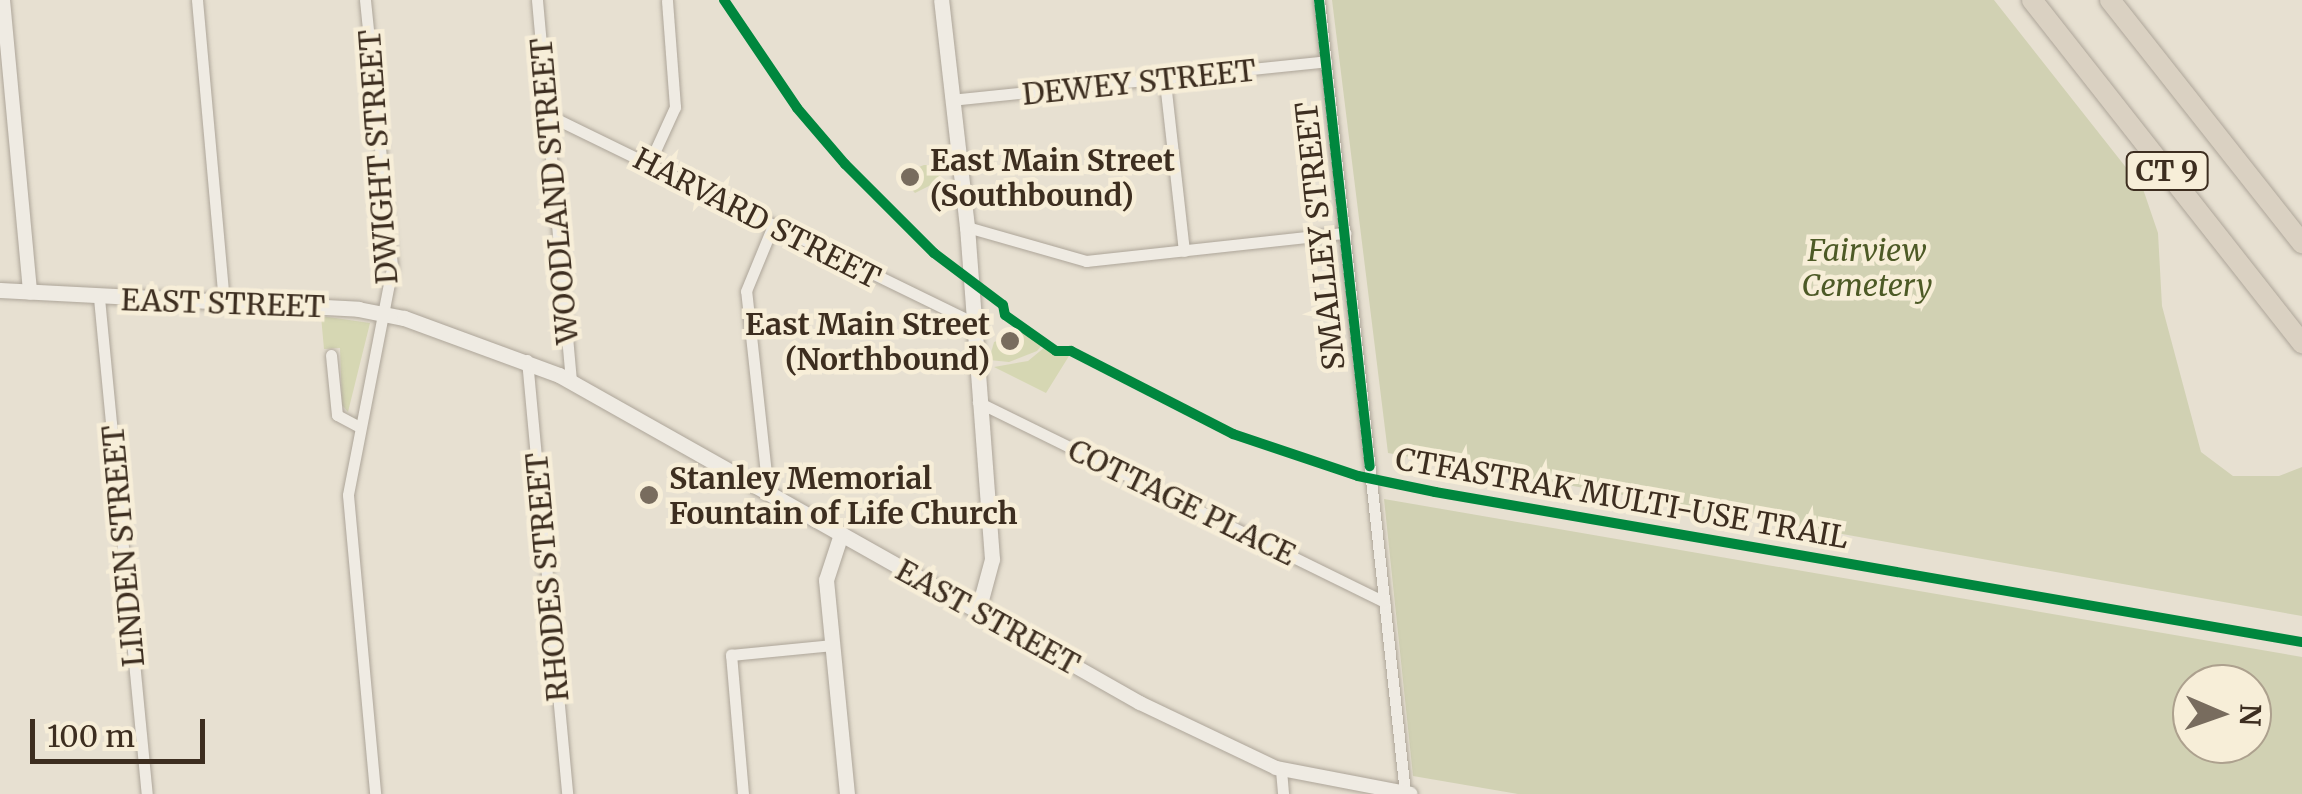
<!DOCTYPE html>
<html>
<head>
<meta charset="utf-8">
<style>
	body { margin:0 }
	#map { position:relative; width:2302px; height:794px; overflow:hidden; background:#e7e0d1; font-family:Merriweather,serif }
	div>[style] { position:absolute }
	.green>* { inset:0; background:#d6d7b3 }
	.cemetery>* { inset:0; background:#d1d1b3 }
	.roads { filter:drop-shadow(0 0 2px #ada599) drop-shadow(0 0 2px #ada599) }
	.minor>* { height:11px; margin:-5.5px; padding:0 5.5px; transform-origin:5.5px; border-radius:5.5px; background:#efebe3 }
	.tertiary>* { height:14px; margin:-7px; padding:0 7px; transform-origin:7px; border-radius:7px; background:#efebe3 }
	.secondary>* { height:15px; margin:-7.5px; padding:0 7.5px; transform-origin:7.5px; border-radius:7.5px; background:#efebe3 }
	.motorway>* { height:20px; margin:-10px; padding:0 10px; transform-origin:10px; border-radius:10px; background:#dad1c2 }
	.cycleway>* { height:10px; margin:-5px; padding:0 5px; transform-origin:5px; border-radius:5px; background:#00873e }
	.dots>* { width:28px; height:28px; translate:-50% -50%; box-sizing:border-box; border:5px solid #f7eed8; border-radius:50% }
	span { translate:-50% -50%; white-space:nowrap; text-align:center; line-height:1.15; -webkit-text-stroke:9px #f7eed8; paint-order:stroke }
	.shield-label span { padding:2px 8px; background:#f7eed8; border:2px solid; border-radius:8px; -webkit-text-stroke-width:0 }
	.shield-label { font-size:28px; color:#3d2e20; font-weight:700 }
	.street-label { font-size:30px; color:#3d2e20 }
	.poi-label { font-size:30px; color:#3d2e20; font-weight:700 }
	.left { translate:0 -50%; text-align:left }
	.right { translate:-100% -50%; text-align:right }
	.park-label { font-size:30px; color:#4d5a26; font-style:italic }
	.north { position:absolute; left:2172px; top:664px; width:100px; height:100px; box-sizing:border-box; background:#f7eed8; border:2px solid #ada18e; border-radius:50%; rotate:92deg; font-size:28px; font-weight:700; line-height:40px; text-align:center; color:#3d2e20 }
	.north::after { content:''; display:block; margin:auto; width:35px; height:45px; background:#786c5e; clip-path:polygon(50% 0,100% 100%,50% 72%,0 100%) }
	.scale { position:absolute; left:30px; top:719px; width:175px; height:45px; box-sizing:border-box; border:5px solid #3d2e20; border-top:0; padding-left:12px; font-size:30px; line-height:35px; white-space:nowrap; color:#3d2e20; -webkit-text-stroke:8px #f7eed8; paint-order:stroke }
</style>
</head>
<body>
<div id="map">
	<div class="green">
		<i style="clip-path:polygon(924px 165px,943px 165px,939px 181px,915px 193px,898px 175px)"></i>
		<i style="clip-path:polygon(321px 316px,370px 323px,348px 412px,342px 405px,340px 348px,324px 349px)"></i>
		<i style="clip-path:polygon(1023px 332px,1042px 345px,1037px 351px,1009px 362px,989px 360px,994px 342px)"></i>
		<i style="clip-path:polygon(1045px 347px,1069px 356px,1046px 393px,994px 367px,1028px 361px)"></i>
	</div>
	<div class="cemetery">
		<i style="clip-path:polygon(1332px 0,1994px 0,2143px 189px,2158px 233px,2162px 306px,2201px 452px,2233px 476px,2279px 476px,2302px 467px,2302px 616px,1388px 453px)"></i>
		<i style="clip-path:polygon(evenodd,1384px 499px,2302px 657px,2302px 794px,1518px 794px,1413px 776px,1384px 499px,2252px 684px,2252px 744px,2192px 744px,2192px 684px,2252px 684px)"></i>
	</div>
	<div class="roads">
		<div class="minor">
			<i style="left:197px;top:0;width:304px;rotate:84.9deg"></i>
			<i style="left:365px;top:0;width:269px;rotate:84.2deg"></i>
			<i style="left:392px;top:268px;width:231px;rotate:101deg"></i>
			<i style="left:348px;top:495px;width:300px;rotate:84.8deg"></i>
			<i style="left:537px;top:0;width:383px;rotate:84.9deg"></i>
			<i style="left:1319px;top:0;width:798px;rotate:83.81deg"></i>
			<i style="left:1165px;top:82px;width:170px;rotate:83.6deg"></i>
			<i style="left:951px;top:100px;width:377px;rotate:-5.9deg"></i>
			<i style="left:548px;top:115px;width:465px;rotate:26deg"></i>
			<i style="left:649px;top:164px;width:63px;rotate:-65.5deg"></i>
			<i style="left:675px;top:107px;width:107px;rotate:-94.3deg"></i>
			<i style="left:967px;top:227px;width:124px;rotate:15.9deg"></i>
			<i style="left:1086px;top:261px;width:261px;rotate:-6.2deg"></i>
			<i style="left:99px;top:298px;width:498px;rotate:84.5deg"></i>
			<i style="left:331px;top:355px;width:60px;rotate:84.3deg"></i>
			<i style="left:337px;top:415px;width:24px;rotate:28deg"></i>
			<i style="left:527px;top:360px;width:436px;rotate:84.7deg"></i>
			<i style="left:978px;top:402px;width:453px;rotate:26.2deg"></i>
			<i style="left:768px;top:492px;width:202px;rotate:-96.2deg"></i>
			<i style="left:746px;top:291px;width:68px;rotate:-67.6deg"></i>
			<i style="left:1281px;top:770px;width:24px;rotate:85deg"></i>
			<i style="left:743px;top:794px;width:140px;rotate:-94.9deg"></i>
			<i style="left:731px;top:655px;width:102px;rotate:-5.6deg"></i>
		</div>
		<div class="tertiary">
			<i style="left:3px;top:0;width:294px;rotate:84.7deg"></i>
			<i style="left:978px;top:611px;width:186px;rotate:29.6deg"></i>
			<i style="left:1140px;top:703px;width:151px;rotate:25.5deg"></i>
			<i style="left:1276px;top:768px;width:137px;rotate:10.9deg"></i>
		</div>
		<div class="secondary">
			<i style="left:0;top:290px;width:359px;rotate:3deg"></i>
			<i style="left:358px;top:309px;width:47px;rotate:11.1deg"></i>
			<i style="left:404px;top:318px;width:165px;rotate:20.2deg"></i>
			<i style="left:559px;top:375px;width:481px;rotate:29.4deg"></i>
			<i style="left:978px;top:611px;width:54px;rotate:-74.9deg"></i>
			<i style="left:992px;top:559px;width:333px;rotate:-94.3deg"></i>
			<i style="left:967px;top:227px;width:228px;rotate:-96.5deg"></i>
			<i style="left:841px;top:534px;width:48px;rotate:108.1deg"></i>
			<i style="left:826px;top:580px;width:215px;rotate:84.4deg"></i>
		</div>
		<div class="motorway">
			<i style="left:2032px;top:0;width:437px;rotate:51.8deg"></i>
			<i style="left:2110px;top:0;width:310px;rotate:51.7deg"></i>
		</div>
	</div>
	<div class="cycleway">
		<i style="left:724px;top:0;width:130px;rotate:55.9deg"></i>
		<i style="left:797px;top:108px;width:74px;rotate:49.4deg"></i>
		<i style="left:845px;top:164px;width:126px;rotate:45deg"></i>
		<i style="left:934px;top:253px;width:86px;rotate:37deg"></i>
		<i style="left:1003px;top:305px;width:10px;rotate:79deg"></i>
		<i style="left:1005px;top:315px;width:62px;rotate:35.2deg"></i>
		<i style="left:1056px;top:351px;width:15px"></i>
		<i style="left:1071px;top:351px;width:182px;rotate:27.1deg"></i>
		<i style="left:1233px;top:434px;width:132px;rotate:18.6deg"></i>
		<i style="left:1358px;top:476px;width:79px;rotate:11.7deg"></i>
		<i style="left:1435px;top:492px;width:880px;rotate:9.82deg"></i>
		<i style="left:1319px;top:0;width:469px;rotate:83.8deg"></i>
	</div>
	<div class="dots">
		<i style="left:910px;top:177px;background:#786c5e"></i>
		<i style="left:1010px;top:341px;background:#786c5e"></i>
		<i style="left:649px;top:495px;background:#786c5e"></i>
	</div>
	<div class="shield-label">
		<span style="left:2167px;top:171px">CT 9</span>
	</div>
	<div class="street-label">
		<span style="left:1139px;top:82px;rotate:-6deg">DEWEY STREET</span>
		<span style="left:378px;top:157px;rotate:-94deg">DWIGHT STREET</span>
		<span style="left:554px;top:191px;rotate:-95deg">WOODLAND STREET</span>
		<span style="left:757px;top:218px;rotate:27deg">HARVARD STREET</span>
		<span style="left:1320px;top:236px;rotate:-96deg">SMALLEY STREET</span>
		<span style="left:223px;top:303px;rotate:2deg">EAST STREET</span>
		<span style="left:1622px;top:498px;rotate:10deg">CTFASTRAK MULTI-USE TRAIL</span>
		<span style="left:1182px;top:502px;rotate:26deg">COTTAGE PLACE</span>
		<span style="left:123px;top:546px;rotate:-95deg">LINDEN STREET</span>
		<span style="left:547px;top:577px;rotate:-95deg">RHODES STREET</span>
		<span style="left:988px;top:617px;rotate:29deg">EAST STREET</span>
	</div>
	<div class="poi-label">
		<span class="left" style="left:930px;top:177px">East Main Street<br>(Southbound)</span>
		<span class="right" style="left:990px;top:341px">East Main Street<br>(Northbound)</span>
		<span class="left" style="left:669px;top:495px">Stanley Memorial<br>Fountain of Life Church</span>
	</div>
	<div class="park-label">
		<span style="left:1867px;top:267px">Fairview<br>Cemetery</span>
	</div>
	<div class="north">N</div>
	<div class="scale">100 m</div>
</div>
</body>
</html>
